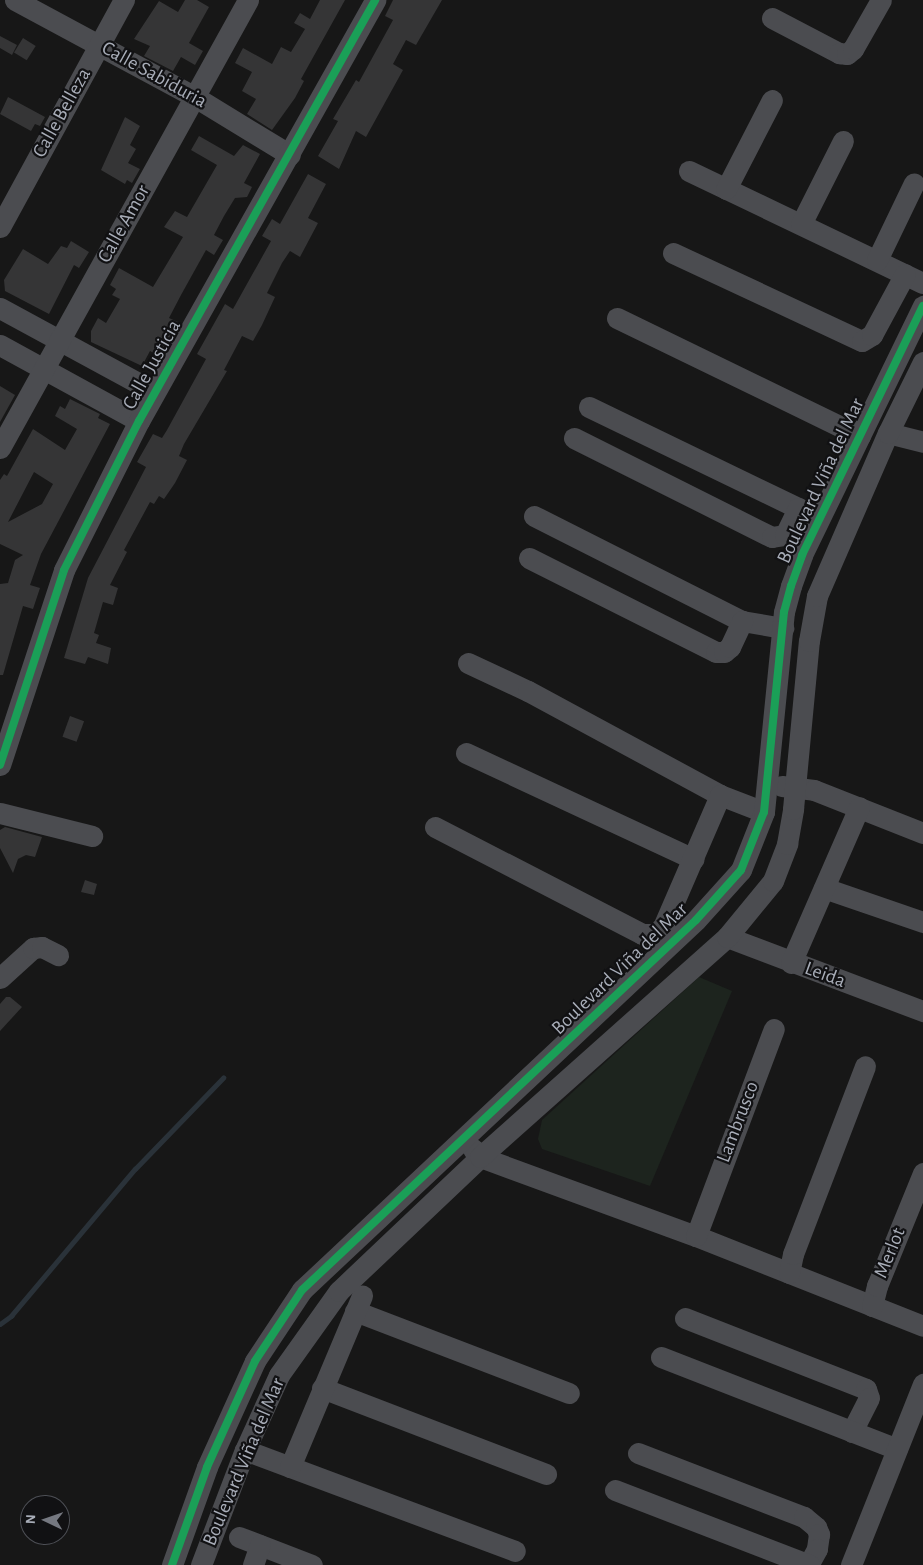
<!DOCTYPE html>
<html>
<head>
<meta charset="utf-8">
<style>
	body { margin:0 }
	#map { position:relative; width:923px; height:1565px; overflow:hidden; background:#171717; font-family:"Alegreya Sans",sans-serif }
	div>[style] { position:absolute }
	.green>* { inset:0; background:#1d241e }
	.stream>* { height:4.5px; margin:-2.25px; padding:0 2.25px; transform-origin:2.25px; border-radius:2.25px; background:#2a3239 }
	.building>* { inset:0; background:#353536; transform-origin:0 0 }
	.minor>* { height:21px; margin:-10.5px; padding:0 10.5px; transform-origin:10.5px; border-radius:10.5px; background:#4b4c50 }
	.cycleway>* { height:8px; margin:-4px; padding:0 4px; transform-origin:4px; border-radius:4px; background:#1a9f57 }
	span { translate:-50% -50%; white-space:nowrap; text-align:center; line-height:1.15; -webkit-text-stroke:4.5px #111113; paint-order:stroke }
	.street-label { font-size:20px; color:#a8adb8 }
	.north { position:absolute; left:20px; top:1495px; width:50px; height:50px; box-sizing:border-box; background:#111113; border:1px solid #4d4f55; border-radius:50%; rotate:273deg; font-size:14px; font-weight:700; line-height:20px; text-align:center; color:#a8adb8 }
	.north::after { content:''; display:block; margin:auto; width:18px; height:22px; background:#757880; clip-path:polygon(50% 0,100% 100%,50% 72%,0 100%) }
</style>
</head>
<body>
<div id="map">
	<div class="green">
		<i style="clip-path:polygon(699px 977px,732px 991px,650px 1186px,542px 1149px,538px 1139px,542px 1120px)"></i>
	</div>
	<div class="stream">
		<i style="left:0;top:1324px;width:14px;rotate:-36deg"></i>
		<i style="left:11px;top:1316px;width:192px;rotate:-49.9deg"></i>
		<i style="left:135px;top:1169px;width:127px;rotate:-46deg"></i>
	</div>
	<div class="building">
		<i style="clip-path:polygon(185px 0,197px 0,209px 7px,189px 43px,203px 51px,195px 65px,181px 57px,173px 71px,144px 56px,150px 46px,134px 39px,159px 1px,178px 12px)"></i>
		<i style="clip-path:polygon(320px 0,345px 0,301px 79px,304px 81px,295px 98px,272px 130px,247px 114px,256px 99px,242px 91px,252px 72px,235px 63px,243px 48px,272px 64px,281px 47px,291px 52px,305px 29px,294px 23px,300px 13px,310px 19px)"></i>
		<i style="clip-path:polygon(393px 0,442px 0,416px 45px,406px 40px,393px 64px,403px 70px,366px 137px,356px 131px,339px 169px,318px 156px,338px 121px,333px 119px,356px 80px,359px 82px,393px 20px,385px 16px)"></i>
		<i style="clip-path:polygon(0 36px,17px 45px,12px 55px,0 48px)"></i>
		<i style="left:23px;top:38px;width:15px;height:17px;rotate:32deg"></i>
		<i style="clip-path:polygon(8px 97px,45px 117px,40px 126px,35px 124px,31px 131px,0 114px)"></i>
		<i style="clip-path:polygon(125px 117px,140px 126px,130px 145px,136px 149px,128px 163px,140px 169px,132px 183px,127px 180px,125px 184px,101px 170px)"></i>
		<i style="clip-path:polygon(199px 136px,234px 156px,243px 145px,260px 154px,244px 183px,252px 187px,247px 197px,235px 198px,224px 216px,214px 235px,223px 240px,214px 255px,206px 250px,181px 295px,169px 318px,178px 322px,159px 356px,150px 351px,142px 366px,91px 342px,91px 331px,98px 318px,106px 323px,120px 299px,112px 295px,116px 289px,110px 285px,119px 268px,153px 287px,183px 237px,164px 227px,175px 211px,187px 217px,217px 165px,191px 150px)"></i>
		<i style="clip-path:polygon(308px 174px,326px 184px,308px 218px,318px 223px,300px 257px,290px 251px,282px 263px,267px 293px,275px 297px,262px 325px,253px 341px,242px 336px,224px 370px,227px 371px,184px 444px,179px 456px,187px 460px,175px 483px,164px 499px,159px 496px,154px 504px,150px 502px,124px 550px,127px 552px,110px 585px,118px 588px,113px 605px,103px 602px,94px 633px,99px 635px,96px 643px,111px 648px,108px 664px,88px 657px,85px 664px,64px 658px,88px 578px,146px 467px,137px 462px,153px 434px,162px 438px,167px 430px,206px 359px,197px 354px,225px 304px,233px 309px,271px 241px,262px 236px,272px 219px,280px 224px)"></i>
		<i style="clip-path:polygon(71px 241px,89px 252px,79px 268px,74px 265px,49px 314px,5px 291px,4px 280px,23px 249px,48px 264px,61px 246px,67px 248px)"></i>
		<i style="clip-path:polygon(0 386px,15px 395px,0 422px)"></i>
		<i style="clip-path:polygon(evenodd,70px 399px,100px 414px,98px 418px,110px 424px,41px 554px,30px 585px,40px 588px,33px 609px,23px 606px,3px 675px,0 675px,0 584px,8px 583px,15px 560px,23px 555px,0 544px,0 480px,4px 474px,7px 476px,33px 429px,65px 450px,77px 429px,55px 416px,60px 406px,65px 409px,70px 399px,34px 472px,53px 484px,42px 504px,8px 522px,34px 472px)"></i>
		<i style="left:70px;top:716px;width:15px;height:22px;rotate:20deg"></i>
		<i style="clip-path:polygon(5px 827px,42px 837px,35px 857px,26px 855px,18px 859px,13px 873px,0 848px,0 830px)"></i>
		<i style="clip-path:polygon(85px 880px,97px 884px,94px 895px,81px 892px)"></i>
		<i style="clip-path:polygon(6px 997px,10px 997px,22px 1007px,0 1031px,0 1004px)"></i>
	</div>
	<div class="minor">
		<i style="left:15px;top:0;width:204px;rotate:28.3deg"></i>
		<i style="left:195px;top:97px;width:111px;rotate:31.4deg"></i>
		<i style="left:772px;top:18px;width:76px;rotate:27.6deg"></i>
		<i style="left:839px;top:53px;width:8px;rotate:7deg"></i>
		<i style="left:847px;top:54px;width:8px;rotate:-40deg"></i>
		<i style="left:853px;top:49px;width:56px;rotate:-60.3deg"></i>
		<i style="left:689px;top:171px;width:259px;rotate:25.6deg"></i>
		<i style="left:726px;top:189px;width:100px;rotate:-62.7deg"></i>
		<i style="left:801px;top:224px;width:93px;rotate:-63.2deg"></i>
		<i style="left:0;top:227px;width:259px;rotate:-61.4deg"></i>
		<i style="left:673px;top:253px;width:208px;rotate:25deg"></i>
		<i style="left:862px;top:341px;width:12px;rotate:-31deg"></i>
		<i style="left:872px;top:335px;width:69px;rotate:-61.6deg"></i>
		<i style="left:877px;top:260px;width:85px;rotate:-64.3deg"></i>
		<i style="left:0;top:308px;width:176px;rotate:28.5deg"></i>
		<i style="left:617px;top:318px;width:270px;rotate:25.9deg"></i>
		<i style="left:0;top:345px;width:158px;rotate:28.7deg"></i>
		<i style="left:589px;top:407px;width:246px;rotate:25.8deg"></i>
		<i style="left:888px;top:433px;width:36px;rotate:14deg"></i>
		<i style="left:574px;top:438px;width:221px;rotate:26.6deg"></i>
		<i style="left:772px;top:537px;width:13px;rotate:-9deg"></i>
		<i style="left:785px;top:535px;width:30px;rotate:-64deg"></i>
		<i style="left:0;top:448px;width:512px;rotate:-61.03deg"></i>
		<i style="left:534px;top:516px;width:233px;rotate:26.8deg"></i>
		<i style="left:742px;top:621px;width:42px;rotate:9.7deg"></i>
		<i style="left:529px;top:558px;width:209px;rotate:26.7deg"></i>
		<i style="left:716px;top:652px;width:8px"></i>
		<i style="left:724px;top:652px;width:8px;rotate:-40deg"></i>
		<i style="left:730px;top:647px;width:29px;rotate:-65deg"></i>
		<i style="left:468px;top:663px;width:66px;rotate:25deg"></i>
		<i style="left:528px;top:691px;width:218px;rotate:28.4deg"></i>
		<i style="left:720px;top:795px;width:47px;rotate:21.1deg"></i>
		<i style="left:466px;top:753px;width:251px;rotate:25deg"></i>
		<i style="left:0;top:765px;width:205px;rotate:-71.8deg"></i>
		<i style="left:64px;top:570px;width:167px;rotate:-63.3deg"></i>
		<i style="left:139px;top:421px;width:483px;rotate:-60.7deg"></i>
		<i style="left:782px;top:786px;width:32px;rotate:7deg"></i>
		<i style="left:814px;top:790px;width:117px;rotate:21.5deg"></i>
		<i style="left:0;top:813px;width:95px;rotate:14deg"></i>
		<i style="left:435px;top:827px;width:233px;rotate:27.3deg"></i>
		<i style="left:642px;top:934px;width:13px"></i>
		<i style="left:655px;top:934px;width:11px;rotate:-41deg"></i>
		<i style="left:663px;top:927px;width:144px;rotate:-66.6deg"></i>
		<i style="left:824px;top:888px;width:105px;rotate:19deg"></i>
		<i style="left:727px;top:937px;width:210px;rotate:20.7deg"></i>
		<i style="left:791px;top:963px;width:170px;rotate:-66.4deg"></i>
		<i style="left:0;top:978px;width:45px;rotate:-42.3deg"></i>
		<i style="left:33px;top:948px;width:9px;rotate:-6deg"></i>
		<i style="left:42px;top:947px;width:18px;rotate:27deg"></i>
		<i style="left:473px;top:1149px;width:11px;rotate:49deg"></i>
		<i style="left:480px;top:1157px;width:230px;rotate:20.1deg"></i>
		<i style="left:696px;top:1236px;width:244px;rotate:21.6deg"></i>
		<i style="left:696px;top:1236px;width:221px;rotate:-69.4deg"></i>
		<i style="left:789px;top:1273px;width:19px;rotate:-78deg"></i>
		<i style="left:793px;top:1254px;width:201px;rotate:-69deg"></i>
		<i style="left:872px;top:1306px;width:21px;rotate:-76deg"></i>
		<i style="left:877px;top:1286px;width:122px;rotate:-67.8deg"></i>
		<i style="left:355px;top:1311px;width:229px;rotate:21deg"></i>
		<i style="left:685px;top:1318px;width:194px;rotate:21.4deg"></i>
		<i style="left:866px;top:1389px;width:9px;rotate:72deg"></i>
		<i style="left:869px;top:1398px;width:38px;rotate:117deg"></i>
		<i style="left:661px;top:1357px;width:253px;rotate:21.3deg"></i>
		<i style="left:322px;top:1388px;width:240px;rotate:21deg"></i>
		<i style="left:245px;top:1450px;width:288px;rotate:20.5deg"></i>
		<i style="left:638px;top:1453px;width:178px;rotate:21.1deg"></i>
		<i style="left:804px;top:1517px;width:16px;rotate:40deg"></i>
		<i style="left:816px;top:1527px;width:8px;rotate:67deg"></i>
		<i style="left:819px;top:1534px;width:15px;rotate:98deg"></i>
		<i style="left:817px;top:1549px;width:18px;rotate:119deg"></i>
		<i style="left:290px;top:1467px;width:186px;rotate:-67.2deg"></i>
		<i style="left:615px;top:1490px;width:208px;rotate:21.1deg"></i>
		<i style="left:239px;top:1537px;width:78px;rotate:21deg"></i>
		<i style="left:172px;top:1565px;width:104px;rotate:-70.3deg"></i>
		<i style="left:207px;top:1467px;width:116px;rotate:-65.6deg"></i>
		<i style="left:255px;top:1361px;width:85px;rotate:-56.5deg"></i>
		<i style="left:302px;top:1290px;width:540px;rotate:-43.2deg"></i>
		<i style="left:696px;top:920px;width:67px;rotate:-48deg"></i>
		<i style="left:741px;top:870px;width:62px;rotate:-68.4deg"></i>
		<i style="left:764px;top:812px;width:201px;rotate:-84.3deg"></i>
		<i style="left:784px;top:612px;width:27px;rotate:-75deg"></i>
		<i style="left:791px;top:586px;width:33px;rotate:-70deg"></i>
		<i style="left:802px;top:555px;width:277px;rotate:-64.1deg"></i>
		<i style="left:201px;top:1565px;width:123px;rotate:-69.1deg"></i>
		<i style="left:245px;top:1450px;width:82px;rotate:-65.6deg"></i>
		<i style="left:279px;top:1375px;width:103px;rotate:-54.5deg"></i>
		<i style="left:339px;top:1291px;width:195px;rotate:-43.5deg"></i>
		<i style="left:480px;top:1157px;width:331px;rotate:-41.7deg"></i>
		<i style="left:727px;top:937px;width:72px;rotate:-50.6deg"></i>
		<i style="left:773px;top:881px;width:40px;rotate:-69deg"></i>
		<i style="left:787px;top:844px;width:36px;rotate:-80deg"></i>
		<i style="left:793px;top:809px;width:169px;rotate:-84.6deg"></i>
		<i style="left:809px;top:641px;width:46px;rotate:-79.9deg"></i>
		<i style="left:817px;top:596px;width:178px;rotate:-66.5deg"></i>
		<i style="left:888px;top:433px;width:79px;rotate:-63.8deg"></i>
		<i style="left:253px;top:1565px;width:21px;rotate:-71deg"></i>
		<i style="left:851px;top:1565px;width:195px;rotate:-68.3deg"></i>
	</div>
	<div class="cycleway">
		<i style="left:0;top:765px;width:205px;rotate:-71.8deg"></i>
		<i style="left:64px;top:570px;width:167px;rotate:-63.3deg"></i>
		<i style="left:139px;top:421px;width:483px;rotate:-60.7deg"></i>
		<i style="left:172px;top:1565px;width:104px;rotate:-70.3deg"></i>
		<i style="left:207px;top:1467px;width:116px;rotate:-65.6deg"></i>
		<i style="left:255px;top:1361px;width:85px;rotate:-56.5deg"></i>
		<i style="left:302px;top:1290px;width:540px;rotate:-43.2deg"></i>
		<i style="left:696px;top:920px;width:67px;rotate:-48deg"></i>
		<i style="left:741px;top:870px;width:62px;rotate:-68.4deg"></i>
		<i style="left:764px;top:812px;width:201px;rotate:-84.3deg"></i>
		<i style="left:784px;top:612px;width:27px;rotate:-75deg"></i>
		<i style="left:791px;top:586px;width:33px;rotate:-70deg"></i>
		<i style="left:802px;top:555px;width:277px;rotate:-64.1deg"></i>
	</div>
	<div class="street-label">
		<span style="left:154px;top:75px;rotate:29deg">Calle Sabiduria</span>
		<span style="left:62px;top:113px;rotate:-61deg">Calle Belleza</span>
		<span style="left:124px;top:224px;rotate:-61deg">Calle Amor</span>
		<span style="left:152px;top:365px;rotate:-61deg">Calle Justicia</span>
		<span style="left:821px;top:481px;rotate:-65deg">Boulevard Viña del Mar</span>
		<span style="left:620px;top:969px;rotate:-44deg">Boulevard Viña del Mar</span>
		<span style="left:825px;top:975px;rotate:20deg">Leida</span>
		<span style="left:738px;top:1122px;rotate:-69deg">Lambrusco</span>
		<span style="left:890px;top:1253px;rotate:-68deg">Merlot</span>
		<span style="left:244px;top:1462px;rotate:-67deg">Boulevard Viña del Mar</span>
	</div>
	<div class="north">N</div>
</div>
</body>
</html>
